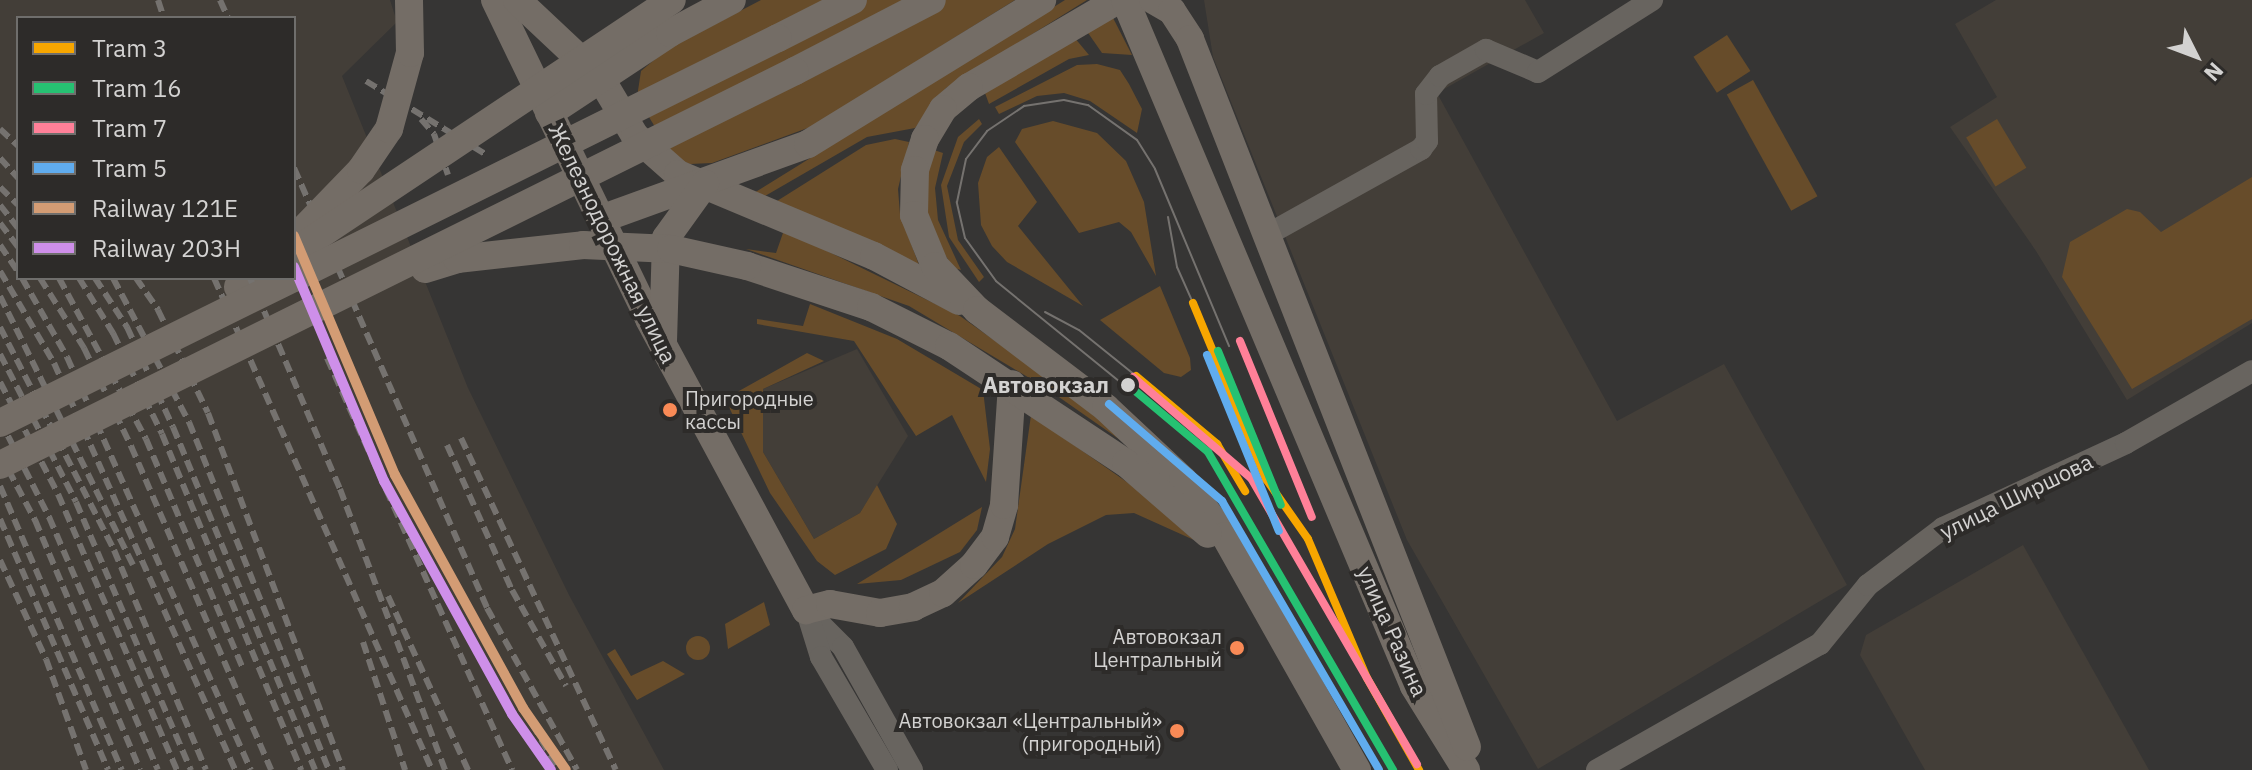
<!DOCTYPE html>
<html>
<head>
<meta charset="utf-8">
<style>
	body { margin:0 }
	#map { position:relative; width:2252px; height:770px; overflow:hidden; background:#363534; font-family:"IBM Plex Sans",sans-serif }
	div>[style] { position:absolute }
	.built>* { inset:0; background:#433e38 }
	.green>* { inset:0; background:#674c2a; transform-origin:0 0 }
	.round { border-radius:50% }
	.minor>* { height:22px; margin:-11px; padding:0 11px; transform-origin:11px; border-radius:11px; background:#68645f }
	.major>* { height:28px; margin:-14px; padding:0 14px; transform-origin:14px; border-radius:14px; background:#746d66 }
	.tram>* { height:2px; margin:-1px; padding:0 1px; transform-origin:1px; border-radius:1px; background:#75726f }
	.rail>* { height:6px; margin-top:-3px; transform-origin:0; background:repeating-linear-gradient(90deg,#75726f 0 12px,transparent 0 18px) }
	.major-bridge>* { height:28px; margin:-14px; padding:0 14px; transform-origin:14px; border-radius:14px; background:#746d66 }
	.rail-1>* { height:10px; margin:-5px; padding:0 5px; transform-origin:5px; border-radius:5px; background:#d39c74 }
	.rail-2>* { height:10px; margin:-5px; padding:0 5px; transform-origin:5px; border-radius:5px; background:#ce8fe9 }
	.tram-1>* { height:8px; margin:-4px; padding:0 4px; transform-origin:4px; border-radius:4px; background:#f7a600 }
	.tram-2>* { height:8px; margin:-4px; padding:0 4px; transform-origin:4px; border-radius:4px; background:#26c172 }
	.tram-3>* { height:8px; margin:-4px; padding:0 4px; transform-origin:4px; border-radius:4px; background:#ff8098 }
	.tram-4>* { height:8px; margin:-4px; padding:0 4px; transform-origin:4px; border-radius:4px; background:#60acee }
	.dots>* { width:22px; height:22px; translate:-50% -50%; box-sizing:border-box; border:4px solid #2d2b29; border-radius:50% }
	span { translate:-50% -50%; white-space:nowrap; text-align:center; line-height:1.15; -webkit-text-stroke:8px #2d2b29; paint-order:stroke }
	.bus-label { font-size:20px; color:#d3d2d1 }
	.left { translate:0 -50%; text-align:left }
	.right { translate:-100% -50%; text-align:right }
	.street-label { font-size:22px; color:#d3d2d1 }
	.stop-label { font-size:22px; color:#d3d2d1; font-weight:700 }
	.legend { position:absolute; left:16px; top:16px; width:280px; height:264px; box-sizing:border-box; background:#2d2b29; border:2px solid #6f6e6c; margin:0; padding:10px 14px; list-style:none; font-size:24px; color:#d3d2d1 }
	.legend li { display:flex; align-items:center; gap:16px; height:40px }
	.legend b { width:40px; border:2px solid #6f6e6c }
	.north { position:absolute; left:2156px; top:16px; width:80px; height:80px; -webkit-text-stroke:6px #2d2b29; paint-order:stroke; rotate:132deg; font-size:22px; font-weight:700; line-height:32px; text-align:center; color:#d3d2d1 }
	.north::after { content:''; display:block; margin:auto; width:28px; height:36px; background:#d3d2d1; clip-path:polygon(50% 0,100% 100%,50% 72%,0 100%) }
</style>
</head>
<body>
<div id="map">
	<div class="built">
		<i style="clip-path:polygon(evenodd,0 0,390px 0,397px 22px,342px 76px,468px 388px,569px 595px,664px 770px,0 770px,0 0,18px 18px,294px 18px,294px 278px,18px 278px,18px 18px)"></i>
		<i style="clip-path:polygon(1204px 0,1525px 0,1544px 33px,1437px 93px,1617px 421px,1724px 364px,1847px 585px,1538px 769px,1407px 540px,1213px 57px)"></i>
		<i style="clip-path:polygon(1996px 0,2252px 0,2252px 323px,2127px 400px,2036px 251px,1950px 127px,1997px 97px,1955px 24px)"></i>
		<i style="clip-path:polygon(857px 349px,908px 436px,860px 513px,814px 539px,763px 452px,763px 389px)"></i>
		<i style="clip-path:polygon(2023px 545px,2149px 770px,1925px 770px,1860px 655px,1866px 635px)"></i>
	</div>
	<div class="green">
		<i style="clip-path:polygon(761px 0,1015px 0,813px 126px,712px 163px,690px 164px,673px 157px,637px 97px,641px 71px,666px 50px)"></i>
		<i style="clip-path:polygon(1065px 0,1087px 0,946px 88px,915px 128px,867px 137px,765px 196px,754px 193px)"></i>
		<i style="clip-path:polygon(1111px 14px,1132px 55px,1102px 53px,1086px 30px)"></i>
		<i style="left:1727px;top:35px;width:43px;height:40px;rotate:57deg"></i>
		<i style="clip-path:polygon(1074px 37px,1089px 55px,1069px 59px,989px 104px,985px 93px)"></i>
		<i style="clip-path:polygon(1097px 64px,1120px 70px,1129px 84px,1142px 109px,1137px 133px,1090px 101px,1064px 93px,1037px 96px,999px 114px,995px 107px,1077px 65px)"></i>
		<i style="left:1753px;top:80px;width:133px;height:30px;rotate:61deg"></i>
		<i style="clip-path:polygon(979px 119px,982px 124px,964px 142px,947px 186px,958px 240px,984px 277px,979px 282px,949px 237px,941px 185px,958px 137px)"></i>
		<i style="left:1997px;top:119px;width:57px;height:36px;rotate:59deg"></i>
		<i style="clip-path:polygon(1053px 121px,1097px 133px,1126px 161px,1144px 202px,1156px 276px,1131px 232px,1119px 222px,1079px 233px,1015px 142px,1022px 129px)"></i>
		<i style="clip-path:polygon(895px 139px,909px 142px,898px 189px,900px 214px,919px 265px,777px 201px,866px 145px)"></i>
		<i style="clip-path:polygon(999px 147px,1037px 202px,1018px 226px,1083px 306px,1007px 262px,992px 246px,981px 225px,978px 183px,987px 157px)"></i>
		<i style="clip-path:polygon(934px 150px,943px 153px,935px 188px,938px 220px,961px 270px,954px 268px,936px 242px,926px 210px,926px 180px)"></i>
		<i style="clip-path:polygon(2252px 177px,2252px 319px,2132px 389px,2062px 277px,2070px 242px,2127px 209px,2140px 212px,2161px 232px)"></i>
		<i style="clip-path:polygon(784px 230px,960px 316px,1060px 387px,1136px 451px,1046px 388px,909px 306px,746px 249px,776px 253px)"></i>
		<i style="clip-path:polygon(1160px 286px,1190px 358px,1191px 370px,1181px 377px,1164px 373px,1100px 320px)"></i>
		<i style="clip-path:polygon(810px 304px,897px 339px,983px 390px,990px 449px,986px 482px,952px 415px,916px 436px,854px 341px,757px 324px,757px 319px,803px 326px)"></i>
		<i style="clip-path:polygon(807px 353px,824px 361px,763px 389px,763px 452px,814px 539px,860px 513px,877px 485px,897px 524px,886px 549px,835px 575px,817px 561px,770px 493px,728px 405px,730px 396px)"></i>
		<i style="clip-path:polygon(1031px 415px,1131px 485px,1194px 540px,1134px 513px,1106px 515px,1048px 544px,958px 603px,1002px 557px,1015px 529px)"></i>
		<i style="clip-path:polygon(982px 507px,977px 530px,960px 552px,901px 580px,857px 584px)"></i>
		<i style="clip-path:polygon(764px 602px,770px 625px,728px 649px,725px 624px)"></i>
		<i class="round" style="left:686px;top:636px;width:24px;height:24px"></i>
		<i style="clip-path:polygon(615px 649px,631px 676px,663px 661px,685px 674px,637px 700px,607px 654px)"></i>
	</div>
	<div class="minor">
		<i style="left:1265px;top:236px;width:179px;rotate:-29.1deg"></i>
		<i style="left:1421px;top:149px;width:10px;rotate:-53deg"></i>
		<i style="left:1427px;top:141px;width:47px;rotate:-91.2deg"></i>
		<i style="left:1426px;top:94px;width:23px;rotate:-52deg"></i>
		<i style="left:1440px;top:76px;width:53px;rotate:-29.5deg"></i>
		<i style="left:1486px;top:50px;width:56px;rotate:22.9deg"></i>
		<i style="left:1538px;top:72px;width:135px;rotate:-32.3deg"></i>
		<i style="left:806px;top:610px;width:52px;rotate:45deg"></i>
		<i style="left:843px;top:647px;width:141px;rotate:60.7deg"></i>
		<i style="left:808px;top:615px;width:44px;rotate:72.8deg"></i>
		<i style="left:821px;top:657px;width:131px;rotate:59.7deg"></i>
		<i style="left:1597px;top:770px;width:256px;rotate:-29.5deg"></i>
		<i style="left:1820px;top:644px;width:76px;rotate:-50.9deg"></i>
		<i style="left:1868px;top:585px;width:94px;rotate:-37.2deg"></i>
		<i style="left:1943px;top:528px;width:202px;rotate:-24.9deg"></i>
		<i style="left:2126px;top:443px;width:145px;rotate:-29.7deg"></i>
	</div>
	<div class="major">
		<i style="left:495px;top:0;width:354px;rotate:64.2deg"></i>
		<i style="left:649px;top:319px;width:331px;rotate:61.7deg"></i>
		<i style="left:806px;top:610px;width:25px;rotate:-14deg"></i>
		<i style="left:830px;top:604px;width:51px;rotate:10.2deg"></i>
		<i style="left:880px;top:613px;width:34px;rotate:-10deg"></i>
		<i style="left:913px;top:607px;width:33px;rotate:-25deg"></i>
		<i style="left:943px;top:593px;width:42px;rotate:-42.1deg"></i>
		<i style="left:974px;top:565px;width:35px;rotate:-53deg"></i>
		<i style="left:995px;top:537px;width:33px;rotate:-74deg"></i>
		<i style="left:1004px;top:505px;width:121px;rotate:-86.2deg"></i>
		<i style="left:517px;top:0;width:115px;rotate:43.2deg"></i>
		<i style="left:601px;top:79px;width:66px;rotate:59.2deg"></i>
		<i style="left:635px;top:136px;width:57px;rotate:41.5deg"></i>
		<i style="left:678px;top:174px;width:212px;rotate:22.7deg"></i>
		<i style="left:874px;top:256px;width:96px;rotate:27.9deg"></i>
		<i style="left:1118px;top:0;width:173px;rotate:149.7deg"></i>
		<i style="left:969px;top:87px;width:34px;rotate:140deg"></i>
		<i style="left:943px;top:109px;width:35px;rotate:121deg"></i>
		<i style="left:925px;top:139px;width:33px;rotate:108deg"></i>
		<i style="left:915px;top:170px;width:45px;rotate:91.3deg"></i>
		<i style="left:914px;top:215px;width:55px;rotate:67.6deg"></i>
		<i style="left:935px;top:266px;width:61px;rotate:46.3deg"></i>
		<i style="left:977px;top:310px;width:162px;rotate:37.2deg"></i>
		<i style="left:1106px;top:408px;width:105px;rotate:43.1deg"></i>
		<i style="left:1183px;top:480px;width:70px;rotate:53.1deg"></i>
		<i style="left:1225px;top:536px;width:269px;rotate:60.6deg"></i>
		<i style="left:1125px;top:0;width:744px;rotate:67.16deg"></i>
		<i style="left:1414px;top:686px;width:99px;rotate:58.2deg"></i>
		<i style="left:1153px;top:0;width:22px;rotate:30deg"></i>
		<i style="left:1172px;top:11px;width:33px;rotate:57deg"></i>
		<i style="left:1190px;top:39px;width:760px;rotate:68.63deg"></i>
		<i style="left:778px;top:38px;width:84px;rotate:-26.9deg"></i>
		<i style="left:795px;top:71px;width:154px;rotate:-27.4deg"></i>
		<i style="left:549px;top:113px;width:145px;rotate:-33.5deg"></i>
		<i style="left:670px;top:33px;width:70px;rotate:-28deg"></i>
		<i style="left:601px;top:219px;width:220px;rotate:-19.9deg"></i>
		<i style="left:808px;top:144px;width:275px;rotate:-31.6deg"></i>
		<i style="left:747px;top:266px;width:131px;rotate:18.3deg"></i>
		<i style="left:871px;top:307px;width:87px;rotate:26.6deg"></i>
		<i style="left:949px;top:346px;width:212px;rotate:33.5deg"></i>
		<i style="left:1126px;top:463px;width:108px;rotate:40.9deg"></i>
		<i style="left:238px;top:287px;width:13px;rotate:-42deg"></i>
		<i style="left:663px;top:341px;width:103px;rotate:-88.3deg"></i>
		<i style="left:666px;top:238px;width:67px;rotate:-54.2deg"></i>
	</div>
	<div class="tram">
		<i style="left:1168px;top:217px;width:51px;rotate:79.8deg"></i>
		<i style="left:1177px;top:267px;width:39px;rotate:66deg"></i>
		<i style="left:1045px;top:312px;width:38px;rotate:28deg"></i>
		<i style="left:1079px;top:330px;width:73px;rotate:38.9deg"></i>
		<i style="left:1125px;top:386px;width:166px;rotate:-140.9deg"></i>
		<i style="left:996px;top:281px;width:53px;rotate:-125.8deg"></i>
		<i style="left:965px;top:238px;width:37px;rotate:-103deg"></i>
		<i style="left:957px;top:202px;width:44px;rotate:-78.2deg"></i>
		<i style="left:966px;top:159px;width:35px;rotate:-53deg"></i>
		<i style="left:987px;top:131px;width:45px;rotate:-34deg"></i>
		<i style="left:1024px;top:106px;width:40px;rotate:-8.5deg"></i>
		<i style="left:1064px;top:100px;width:25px;rotate:12deg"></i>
		<i style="left:1088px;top:105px;width:60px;rotate:35.5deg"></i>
		<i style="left:1137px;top:140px;width:34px;rotate:58deg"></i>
		<i style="left:1155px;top:169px;width:192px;rotate:67.3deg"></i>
	</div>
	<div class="rail">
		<i style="left:158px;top:0;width:19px;rotate:72deg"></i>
		<i style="left:220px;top:0;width:20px;rotate:66deg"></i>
		<i style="left:366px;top:81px;width:140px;rotate:31.5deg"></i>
		<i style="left:421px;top:119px;width:20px;rotate:49deg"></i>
		<i style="left:434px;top:134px;width:43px;rotate:71.1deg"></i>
		<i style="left:0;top:129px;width:25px;rotate:43deg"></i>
		<i style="left:0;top:158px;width:27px;rotate:48deg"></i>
		<i style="left:294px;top:168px;width:480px;rotate:66.3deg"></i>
		<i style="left:487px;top:608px;width:185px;rotate:60.9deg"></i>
		<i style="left:0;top:187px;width:25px;rotate:45deg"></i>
		<i style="left:0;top:205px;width:29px;rotate:52deg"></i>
		<i style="left:0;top:223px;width:30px;rotate:53deg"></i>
		<i style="left:0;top:245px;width:32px;rotate:56deg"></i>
		<i style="left:0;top:271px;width:107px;rotate:59.6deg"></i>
		<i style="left:54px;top:363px;width:445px;rotate:66deg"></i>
		<i style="left:22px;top:278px;width:91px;rotate:60.3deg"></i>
		<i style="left:67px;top:357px;width:452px;rotate:66deg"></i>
		<i style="left:40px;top:278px;width:83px;rotate:57.8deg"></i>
		<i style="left:84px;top:348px;width:109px;rotate:64.4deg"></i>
		<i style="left:131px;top:446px;width:353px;rotate:66.6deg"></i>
		<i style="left:59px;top:278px;width:183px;rotate:61.6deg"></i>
		<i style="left:146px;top:439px;width:250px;rotate:67.1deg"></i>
		<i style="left:79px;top:278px;width:65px;rotate:58.3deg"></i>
		<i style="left:113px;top:333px;width:112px;rotate:64.1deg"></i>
		<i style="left:162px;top:434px;width:364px;rotate:67.5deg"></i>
		<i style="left:95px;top:278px;width:59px;rotate:56.9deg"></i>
		<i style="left:127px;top:327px;width:110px;rotate:65.3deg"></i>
		<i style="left:173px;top:427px;width:371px;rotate:67.5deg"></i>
		<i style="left:113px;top:278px;width:163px;rotate:62.2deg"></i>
		<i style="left:189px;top:422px;width:375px;rotate:68.1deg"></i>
		<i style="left:136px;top:278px;width:39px;rotate:55deg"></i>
		<i style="left:158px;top:310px;width:114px;rotate:64.1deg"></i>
		<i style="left:208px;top:413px;width:382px;rotate:69.3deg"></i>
		<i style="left:214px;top:278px;width:538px;rotate:66.1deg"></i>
		<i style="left:250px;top:278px;width:229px;rotate:66.9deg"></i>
		<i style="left:340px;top:489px;width:300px;rotate:69.5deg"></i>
		<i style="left:0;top:296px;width:300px;rotate:63.7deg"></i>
		<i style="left:0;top:327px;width:250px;rotate:62.9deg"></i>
		<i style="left:114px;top:550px;width:238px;rotate:67.3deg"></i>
		<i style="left:0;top:354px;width:166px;rotate:62.8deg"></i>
		<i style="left:76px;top:502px;width:292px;rotate:66.8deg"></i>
		<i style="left:327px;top:358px;width:452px;rotate:65.8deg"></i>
		<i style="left:0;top:382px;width:126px;rotate:62.6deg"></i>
		<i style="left:58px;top:494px;width:301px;rotate:66.7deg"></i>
		<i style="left:0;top:420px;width:109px;rotate:63.2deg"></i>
		<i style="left:49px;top:517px;width:275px;rotate:66.7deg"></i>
		<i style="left:461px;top:438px;width:366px;rotate:65deg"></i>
		<i style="left:447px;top:445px;width:159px;rotate:65.9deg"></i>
		<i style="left:512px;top:590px;width:110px;rotate:60.6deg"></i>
		<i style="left:0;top:454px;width:75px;rotate:62.1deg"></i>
		<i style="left:35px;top:520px;width:271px;rotate:67.2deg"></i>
		<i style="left:0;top:486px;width:309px;rotate:66.8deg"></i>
		<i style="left:0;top:519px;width:273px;rotate:66.7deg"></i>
		<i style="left:0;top:560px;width:109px;rotate:65.1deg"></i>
		<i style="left:46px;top:659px;width:118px;rotate:70.2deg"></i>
		<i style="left:388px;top:596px;width:192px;rotate:65.3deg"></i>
		<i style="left:363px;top:642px;width:135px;rotate:71.8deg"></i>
		<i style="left:523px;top:708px;width:72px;rotate:59.9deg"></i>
	</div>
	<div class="major-bridge">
		<i style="left:299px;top:234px;width:89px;rotate:-45.9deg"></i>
		<i style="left:361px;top:170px;width:50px;rotate:-55.7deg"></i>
		<i style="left:389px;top:129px;width:79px;rotate:-74.6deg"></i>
		<i style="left:410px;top:53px;width:53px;rotate:-91.1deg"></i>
		<i style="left:294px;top:252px;width:454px;rotate:-33.7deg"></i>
		<i style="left:425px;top:269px;width:34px;rotate:-17deg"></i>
		<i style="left:457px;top:259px;width:127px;rotate:-6.3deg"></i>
		<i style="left:583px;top:245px;width:88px;rotate:2.6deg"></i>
		<i style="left:671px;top:249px;width:78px;rotate:12.6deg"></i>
		<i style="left:294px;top:278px;width:540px;rotate:-26.38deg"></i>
		<i style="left:0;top:423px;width:327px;rotate:-26.3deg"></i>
		<i style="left:0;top:465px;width:887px;rotate:-26.36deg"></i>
	</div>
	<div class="rail-1">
		<i style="left:294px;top:236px;width:259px;rotate:67.1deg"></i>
		<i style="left:395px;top:475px;width:266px;rotate:61.2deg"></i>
		<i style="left:523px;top:708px;width:75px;rotate:55.3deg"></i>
	</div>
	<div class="rail-2">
		<i style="left:294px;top:267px;width:232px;rotate:67.2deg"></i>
		<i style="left:384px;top:481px;width:266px;rotate:61.2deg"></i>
		<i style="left:512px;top:714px;width:68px;rotate:55.1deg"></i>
	</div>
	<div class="tram-1">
		<i style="left:1193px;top:303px;width:191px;rotate:67.5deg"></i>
		<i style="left:1266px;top:479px;width:73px;rotate:55deg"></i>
		<i style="left:1308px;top:539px;width:151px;rotate:67deg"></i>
		<i style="left:1367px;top:678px;width:106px;rotate:60.5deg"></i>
		<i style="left:1136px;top:376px;width:106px;rotate:40deg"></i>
		<i style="left:1217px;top:444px;width:55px;rotate:59.2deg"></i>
	</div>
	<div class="tram-2">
		<i style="left:1218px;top:351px;width:166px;rotate:67.8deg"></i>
		<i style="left:1128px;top:385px;width:104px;rotate:39.9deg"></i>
		<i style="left:1208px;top:452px;width:368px;rotate:59.8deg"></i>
	</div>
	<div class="tram-3">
		<i style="left:1240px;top:341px;width:190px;rotate:67.8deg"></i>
		<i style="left:1133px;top:377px;width:155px;rotate:40.6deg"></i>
		<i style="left:1251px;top:478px;width:331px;rotate:59.9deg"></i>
	</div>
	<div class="tram-4">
		<i style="left:1207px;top:355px;width:190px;rotate:67.8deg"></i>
		<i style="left:1109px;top:404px;width:149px;rotate:40.6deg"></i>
		<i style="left:1222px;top:501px;width:311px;rotate:59.7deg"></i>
	</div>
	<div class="dots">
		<i style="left:1128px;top:385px;background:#d3d2d1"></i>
		<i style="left:670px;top:410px;background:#f98a56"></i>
		<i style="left:1237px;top:648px;background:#f98a56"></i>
		<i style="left:1177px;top:731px;background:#f98a56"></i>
	</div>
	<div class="bus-label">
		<span class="left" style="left:685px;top:410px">Пригородные<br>кассы</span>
		<span class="right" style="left:1222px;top:648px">Автовокзал<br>Центральный</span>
		<span class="right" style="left:1162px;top:732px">Автовокзал «Центральный»<br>(пригородный)</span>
	</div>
	<div class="street-label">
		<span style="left:613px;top:243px;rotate:64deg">Железнодорожная улица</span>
		<span style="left:2016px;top:496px;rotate:-26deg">улица Ширшова</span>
		<span style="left:1393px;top:631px;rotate:66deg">улица Разина</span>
	</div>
	<div class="stop-label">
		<span class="right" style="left:1109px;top:385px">Автовокзал</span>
	</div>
	<ul class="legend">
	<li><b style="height:10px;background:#f7a600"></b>Tram 3</li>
	<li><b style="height:10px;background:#26c172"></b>Tram 16</li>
	<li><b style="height:10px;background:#ff8098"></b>Tram 7</li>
	<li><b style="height:10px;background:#60acee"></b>Tram 5</li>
	<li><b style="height:10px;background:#d39c74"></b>Railway 121Е</li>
	<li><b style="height:10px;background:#ce8fe9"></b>Railway 203Н</li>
	</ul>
	<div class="north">N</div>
</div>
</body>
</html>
